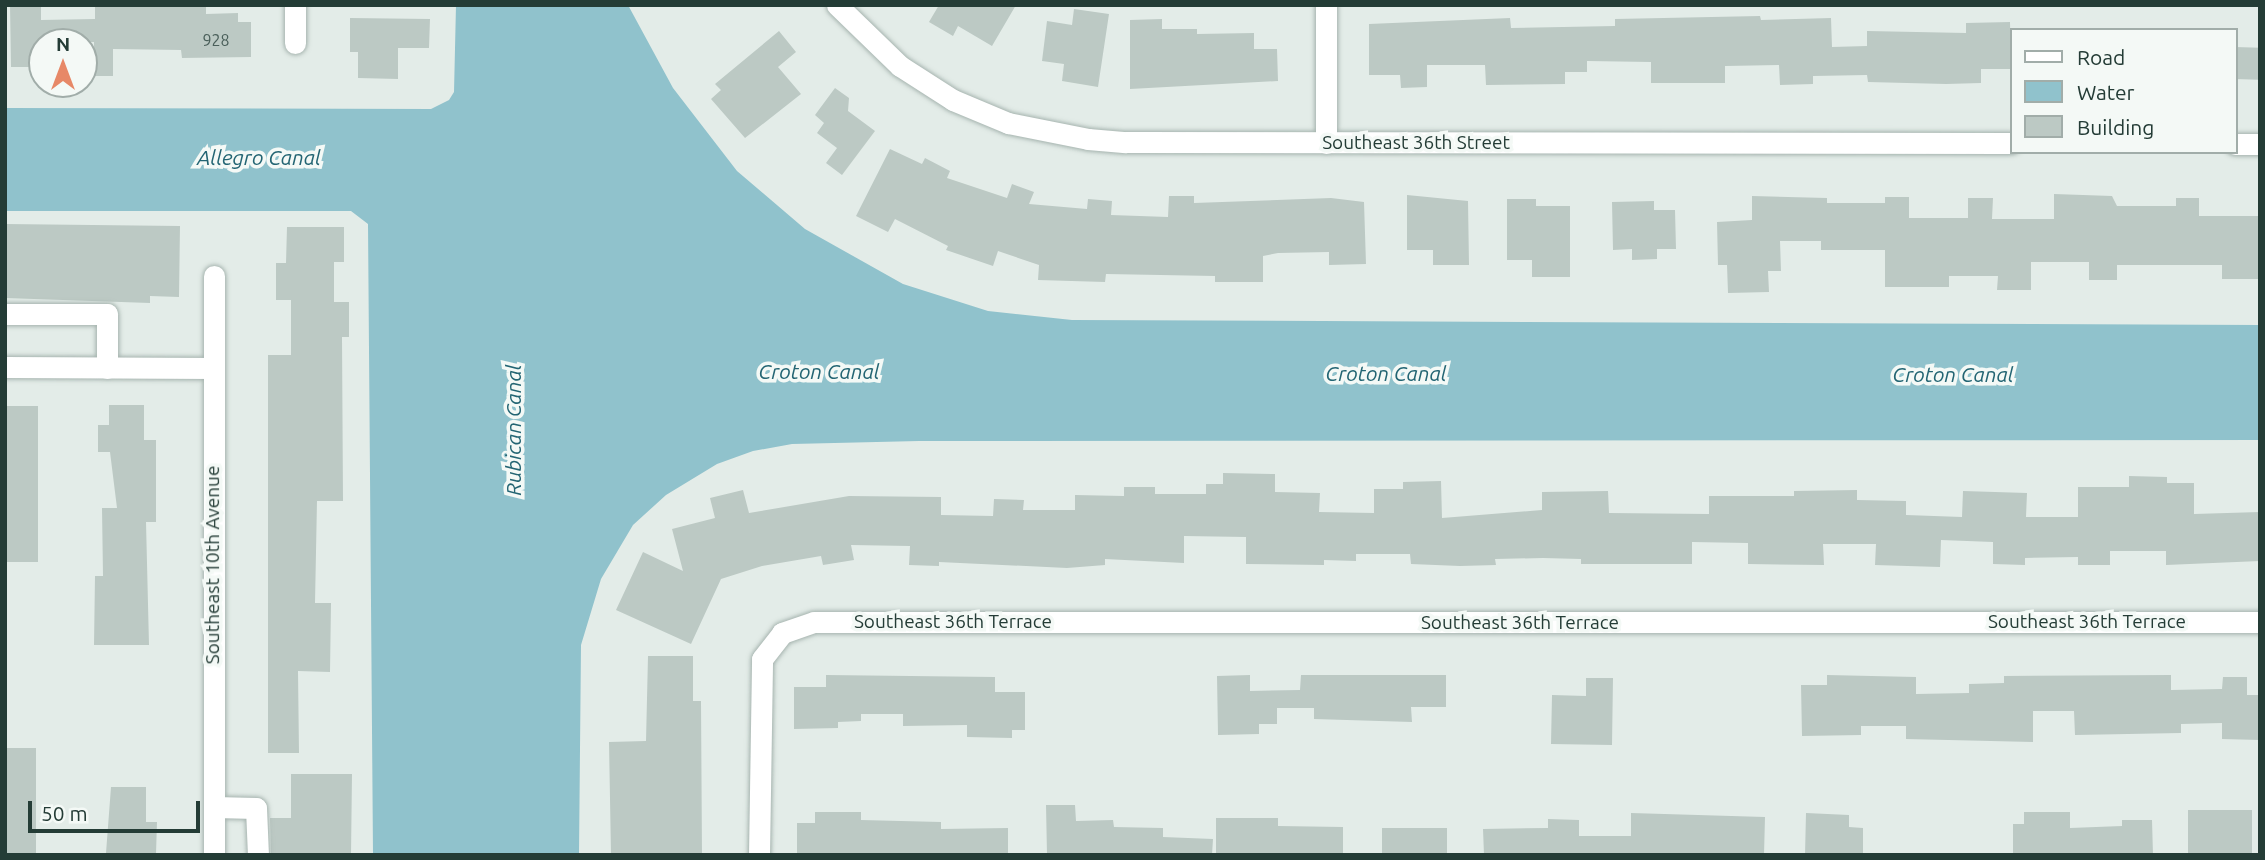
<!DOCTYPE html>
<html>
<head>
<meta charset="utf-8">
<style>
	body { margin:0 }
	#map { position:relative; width:2265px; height:860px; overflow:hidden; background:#e3ece8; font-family:Ubuntu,sans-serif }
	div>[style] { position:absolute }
	.water>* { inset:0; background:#90c2cc }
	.building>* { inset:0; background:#bcc9c4; transform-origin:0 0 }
	.roads { filter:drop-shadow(0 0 2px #a6b4af) drop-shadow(0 0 2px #a6b4af) }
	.minor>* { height:21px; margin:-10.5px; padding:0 10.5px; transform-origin:10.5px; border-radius:10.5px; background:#fff }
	span { translate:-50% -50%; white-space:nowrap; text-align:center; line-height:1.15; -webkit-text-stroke:7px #f4f9f6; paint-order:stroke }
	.number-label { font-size:16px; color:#4a5f5a }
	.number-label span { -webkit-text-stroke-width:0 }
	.street-label { font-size:19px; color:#243c36 }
	.water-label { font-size:21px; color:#236573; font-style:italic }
	.frame { position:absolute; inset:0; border:7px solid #243c36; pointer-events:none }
	.legend { position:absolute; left:2010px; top:28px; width:228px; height:126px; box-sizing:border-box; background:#f4f9f6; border:2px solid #a1ada9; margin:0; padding:9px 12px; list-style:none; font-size:21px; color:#243c36 }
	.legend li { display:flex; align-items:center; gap:14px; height:35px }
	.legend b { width:35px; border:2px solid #a1ada9 }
	.north { position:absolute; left:28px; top:28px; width:70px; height:70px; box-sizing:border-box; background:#f4f9f6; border:2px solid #a1ada9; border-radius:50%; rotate:0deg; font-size:19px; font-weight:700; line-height:28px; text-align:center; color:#243c36 }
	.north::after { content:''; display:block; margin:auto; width:24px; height:32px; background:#e78867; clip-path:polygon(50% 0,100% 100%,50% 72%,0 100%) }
	.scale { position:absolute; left:28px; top:801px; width:172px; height:32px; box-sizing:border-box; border:4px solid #243c36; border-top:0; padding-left:9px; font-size:21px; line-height:24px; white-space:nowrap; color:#243c36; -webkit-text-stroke:5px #f4f9f6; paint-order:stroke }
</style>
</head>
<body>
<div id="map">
	<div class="water">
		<i style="clip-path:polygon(456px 5px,628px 5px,673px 88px,737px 171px,805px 229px,903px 284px,988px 311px,1072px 320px,2260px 325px,2260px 440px,919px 441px,792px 444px,753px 451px,717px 464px,666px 495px,633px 525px,601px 579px,581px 645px,579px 855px,373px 855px,368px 224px,351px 211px,5px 211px,5px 108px,431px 109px,449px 100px,454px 92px)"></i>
	</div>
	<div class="building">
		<i style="clip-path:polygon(10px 5px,41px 5px,41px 20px,95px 19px,95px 5px,206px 5px,206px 14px,238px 13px,238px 22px,251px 22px,251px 57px,182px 58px,181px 50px,113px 49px,113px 76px,94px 76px,94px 42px,42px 42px,42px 67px,11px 67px)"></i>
		<i style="clip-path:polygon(939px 5px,1016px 5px,992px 46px,958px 26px,953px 36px,929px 22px)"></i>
		<i style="clip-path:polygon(1074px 9px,1109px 14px,1098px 87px,1062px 81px,1064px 64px,1042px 61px,1047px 21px,1072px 25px)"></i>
		<i style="clip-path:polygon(1760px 16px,1761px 20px,1831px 18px,1832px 47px,1867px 46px,1867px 31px,1966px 33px,1966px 23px,2010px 22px,2011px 69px,1981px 69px,1981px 83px,1946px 84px,1868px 82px,1867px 75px,1813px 76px,1813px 84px,1780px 85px,1779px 65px,1725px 66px,1725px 83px,1651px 83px,1651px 62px,1587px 61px,1587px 72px,1565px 72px,1565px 84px,1486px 85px,1485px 65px,1427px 65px,1427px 87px,1401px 88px,1400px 75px,1369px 75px,1369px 24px,1510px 18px,1511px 28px,1615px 26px,1615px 19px)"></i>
		<i style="clip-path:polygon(350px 18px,430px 19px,429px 48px,398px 48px,398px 79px,358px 78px,358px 52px,350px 52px)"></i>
		<i style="clip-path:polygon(1162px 19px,1162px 29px,1197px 29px,1197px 34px,1254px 33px,1254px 49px,1277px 49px,1278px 81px,1130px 89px,1130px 20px)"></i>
		<i style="clip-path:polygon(779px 31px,796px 52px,778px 67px,801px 94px,745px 138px,711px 99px,721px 90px,715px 84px)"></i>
		<i style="left:2235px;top:47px;width:25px;height:32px;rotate:2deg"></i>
		<i style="clip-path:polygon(835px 88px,849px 98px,848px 111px,875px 131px,842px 175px,826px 163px,837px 148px,817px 133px,824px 123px,815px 115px)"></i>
		<i style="clip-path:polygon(890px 149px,922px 164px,925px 158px,950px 171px,947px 178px,1007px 198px,1012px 184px,1034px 192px,1029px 204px,1087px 209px,1088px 199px,1112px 201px,1111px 215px,1168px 217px,1169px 196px,1194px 196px,1194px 203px,1331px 198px,1364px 202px,1366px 264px,1329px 265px,1329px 252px,1278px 253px,1263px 256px,1263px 282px,1215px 282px,1215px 276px,1106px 274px,1105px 282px,1038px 280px,1039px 265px,998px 251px,993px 266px,946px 250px,948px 246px,895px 219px,888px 232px,856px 216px)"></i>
		<i style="clip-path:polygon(2054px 194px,2112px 196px,2117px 206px,2176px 206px,2176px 198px,2199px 198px,2199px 216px,2260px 216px,2260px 279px,2222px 279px,2222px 265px,2117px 265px,2117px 280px,2089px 280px,2089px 262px,2031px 262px,2031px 290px,1997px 290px,1998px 276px,1949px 276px,1949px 287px,1885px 287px,1885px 250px,1821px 250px,1821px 241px,1780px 241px,1781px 271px,1768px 271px,1769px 292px,1728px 293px,1727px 265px,1718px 265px,1717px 222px,1752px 220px,1752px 196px,1827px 198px,1827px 203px,1885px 203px,1885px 197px,1909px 197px,1909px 218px,1968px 218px,1968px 198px,1993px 198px,1992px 219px,2054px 219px)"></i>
		<i style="clip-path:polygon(1407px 195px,1468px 201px,1469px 265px,1433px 265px,1433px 250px,1407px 250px)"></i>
		<i style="clip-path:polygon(1507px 199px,1536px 199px,1536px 206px,1570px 206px,1570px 277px,1532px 277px,1532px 260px,1507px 260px)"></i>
		<i style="clip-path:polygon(1654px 201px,1654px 210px,1675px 210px,1676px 249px,1657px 249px,1657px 259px,1632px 260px,1632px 249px,1613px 250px,1612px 202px)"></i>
		<i style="clip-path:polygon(5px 224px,180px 226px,179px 297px,150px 296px,150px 303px,5px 298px)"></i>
		<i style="clip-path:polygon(287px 227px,344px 227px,344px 262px,334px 262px,334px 302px,349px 302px,349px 337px,342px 337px,343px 501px,317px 501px,315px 603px,331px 603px,330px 672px,298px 671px,299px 753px,268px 753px,268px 355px,291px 355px,291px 300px,276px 300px,276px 263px,286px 263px)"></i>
		<i style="clip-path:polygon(109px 405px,144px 405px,144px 440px,156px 440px,156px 522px,146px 522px,149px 645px,94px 645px,95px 576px,103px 576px,102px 508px,117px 508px,110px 452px,98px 452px,98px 425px,109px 425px)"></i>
		<i style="left:5px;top:406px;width:33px;height:156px"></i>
		<i style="clip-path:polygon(1223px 473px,1275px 474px,1275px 492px,1320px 493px,1319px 512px,1374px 513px,1374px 489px,1403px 489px,1403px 482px,1441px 481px,1442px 518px,1542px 510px,1542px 492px,1608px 491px,1609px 513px,1709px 514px,1709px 496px,1794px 496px,1794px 491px,1857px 490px,1857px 500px,1906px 501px,1906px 515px,1962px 517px,1963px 491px,2027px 493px,2026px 517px,2078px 517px,2078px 487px,2129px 487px,2129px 476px,2167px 477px,2167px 483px,2194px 483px,2194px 514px,2260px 512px,2260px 561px,2166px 565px,2166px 551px,2110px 551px,2110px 565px,2078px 565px,2078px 557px,2025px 558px,2025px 565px,1993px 564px,1993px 542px,1941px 540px,1940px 567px,1875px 565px,1876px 544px,1823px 544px,1824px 565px,1748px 564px,1748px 543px,1692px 542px,1692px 564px,1581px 564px,1581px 559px,1543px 558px,1495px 559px,1496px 565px,1460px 566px,1411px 564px,1410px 554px,1356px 554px,1356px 561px,1324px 560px,1324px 565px,1246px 564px,1246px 537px,1184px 536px,1184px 563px,1105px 559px,1105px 565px,1067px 568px,939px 562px,939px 566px,909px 565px,910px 546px,851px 545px,854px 560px,823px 565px,821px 556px,762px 566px,721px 579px,691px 644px,616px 610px,643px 552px,683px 571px,672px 529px,715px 518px,710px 498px,743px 490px,749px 513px,849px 496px,941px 497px,941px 515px,993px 516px,994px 499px,1024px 500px,1023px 510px,1075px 510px,1075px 495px,1124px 496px,1124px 487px,1155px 487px,1155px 494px,1206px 494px,1206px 484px,1223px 484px)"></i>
		<i style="clip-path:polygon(648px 656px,693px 656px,693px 701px,701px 701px,702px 855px,611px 855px,609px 742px,646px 741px)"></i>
		<i style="clip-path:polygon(826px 675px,995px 677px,995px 692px,1025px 692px,1025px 730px,1012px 730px,1012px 738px,967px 737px,967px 725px,903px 726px,903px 714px,861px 714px,861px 721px,838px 722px,838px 728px,794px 729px,794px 687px,826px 687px)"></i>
		<i style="clip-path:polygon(1250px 675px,1250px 691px,1300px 690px,1301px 675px,1446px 675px,1446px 707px,1411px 707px,1412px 722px,1314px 719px,1314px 708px,1277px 708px,1277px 724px,1259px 724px,1259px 734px,1218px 735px,1217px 676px)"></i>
		<i style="clip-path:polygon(1827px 675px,1916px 677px,1916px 694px,1969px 693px,1969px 684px,2004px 683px,2004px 676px,2171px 675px,2171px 690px,2222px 689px,2223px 677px,2247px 677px,2247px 695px,2260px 695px,2260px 740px,2222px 739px,2222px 723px,2181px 724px,2181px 733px,2075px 735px,2074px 711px,2033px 711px,2033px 742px,1906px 739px,1906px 726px,1861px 726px,1861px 735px,1802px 736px,1801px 685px,1827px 685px)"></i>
		<i style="clip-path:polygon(1586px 678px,1613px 678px,1612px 745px,1551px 744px,1552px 695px,1586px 696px)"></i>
		<i style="left:5px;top:748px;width:31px;height:106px"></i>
		<i style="clip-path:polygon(291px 774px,352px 774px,351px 855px,271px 855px,270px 818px,291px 818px)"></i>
		<i style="clip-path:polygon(111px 787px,146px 787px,146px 822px,157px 822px,156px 854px,106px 853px)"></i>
		<i style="clip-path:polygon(1046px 805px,1075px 805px,1076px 821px,1113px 820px,1114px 827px,1163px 828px,1163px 837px,1213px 839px,1212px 855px,1047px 855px)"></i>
		<i style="left:2188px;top:810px;width:64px;height:45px"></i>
		<i style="clip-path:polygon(815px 812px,861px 812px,861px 820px,941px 822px,941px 829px,1008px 828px,1008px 855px,797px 855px,797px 823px,815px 823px)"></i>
		<i style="clip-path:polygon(2024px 812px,2070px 812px,2070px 828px,2122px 826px,2122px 820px,2152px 820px,2153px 855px,2013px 855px,2013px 824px,2024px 824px)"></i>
		<i style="clip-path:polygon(1631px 813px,1765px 817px,1764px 855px,1484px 855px,1483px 829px,1548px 828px,1548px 819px,1579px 820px,1579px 836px,1631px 836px)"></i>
		<i style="clip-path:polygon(1806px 813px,1849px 815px,1849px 827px,1863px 828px,1863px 855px,1805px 855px)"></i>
		<i style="clip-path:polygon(1216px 818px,1278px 818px,1278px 826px,1343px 827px,1343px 855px,1216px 855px)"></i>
		<i style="left:1447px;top:828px;width:27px;height:65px;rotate:90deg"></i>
	</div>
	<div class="roads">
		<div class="minor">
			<i style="left:295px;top:5px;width:38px;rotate:90deg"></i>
			<i style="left:837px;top:5px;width:88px;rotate:44.1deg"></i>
			<i style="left:900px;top:66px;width:63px;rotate:32.7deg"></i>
			<i style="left:953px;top:100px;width:60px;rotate:22.7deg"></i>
			<i style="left:1008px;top:123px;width:82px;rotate:11.3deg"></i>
			<i style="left:1088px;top:139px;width:38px;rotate:5deg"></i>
			<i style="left:1126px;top:142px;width:885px;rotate:0.06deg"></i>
			<i style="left:1326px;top:143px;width:138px;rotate:-90deg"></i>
			<i style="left:2235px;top:144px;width:25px"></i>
			<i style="left:214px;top:276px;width:579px;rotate:90deg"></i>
			<i style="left:5px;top:314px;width:102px"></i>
			<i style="left:107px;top:314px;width:54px;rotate:90deg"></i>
			<i style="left:5px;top:367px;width:209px;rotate:0.3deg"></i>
			<i style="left:214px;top:807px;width:42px;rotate:1.4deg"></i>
			<i style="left:256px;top:808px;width:47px;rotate:87.6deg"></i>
			<i style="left:759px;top:855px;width:196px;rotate:-89.1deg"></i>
			<i style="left:762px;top:659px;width:33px;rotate:-52deg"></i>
			<i style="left:782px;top:633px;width:34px;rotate:-19deg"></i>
			<i style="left:814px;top:622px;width:1446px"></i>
		</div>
	</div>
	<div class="number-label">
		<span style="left:216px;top:40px">928</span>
	</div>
	<div class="street-label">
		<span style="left:1416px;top:143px">Southeast 36th Street</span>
		<span style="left:213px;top:565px;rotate:-90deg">Southeast 10th Avenue</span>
		<span style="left:953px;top:622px">Southeast 36th Terrace</span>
		<span style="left:2087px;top:622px">Southeast 36th Terrace</span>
		<span style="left:1520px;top:623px">Southeast 36th Terrace</span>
	</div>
	<div class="water-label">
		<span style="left:259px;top:157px">Allegro Canal</span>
		<span style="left:819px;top:371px">Croton Canal</span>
		<span style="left:1386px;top:373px">Croton Canal</span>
		<span style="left:1953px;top:374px">Croton Canal</span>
		<span style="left:513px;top:430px;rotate:-90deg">Rubican Canal</span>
	</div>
	<div class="frame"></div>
	<ul class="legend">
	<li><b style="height:9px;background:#fff"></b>Road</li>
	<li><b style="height:19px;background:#90c2cc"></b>Water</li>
	<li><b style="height:19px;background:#bcc9c4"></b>Building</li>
	</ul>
	<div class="north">N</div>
	<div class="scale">50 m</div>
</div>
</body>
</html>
